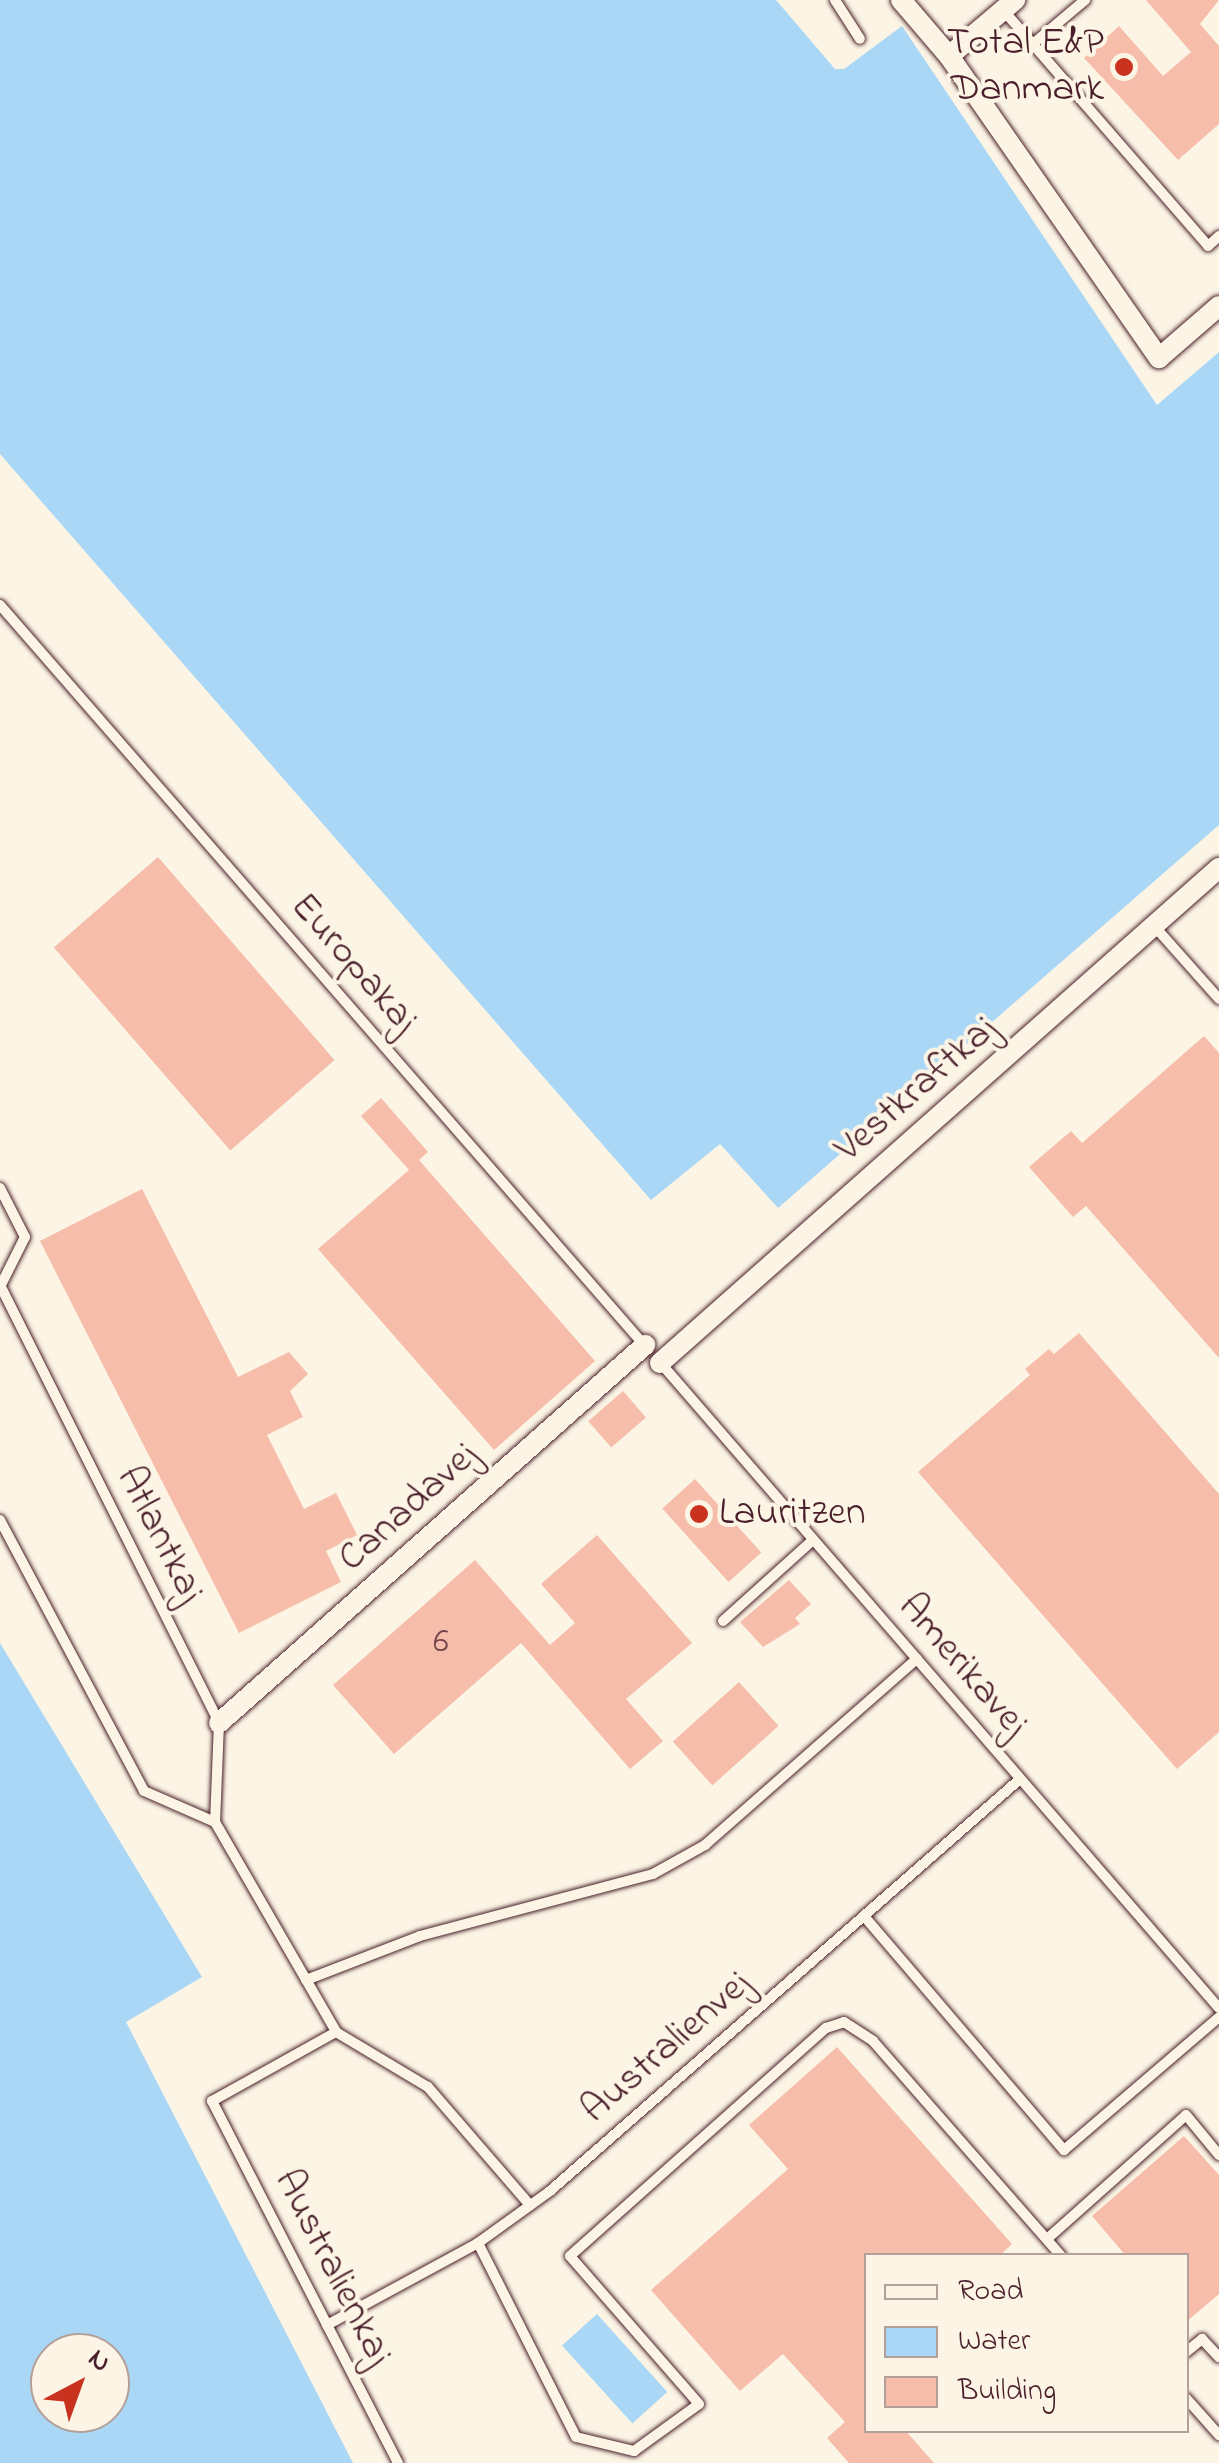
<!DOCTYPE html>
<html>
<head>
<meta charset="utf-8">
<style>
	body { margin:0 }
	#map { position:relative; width:1219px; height:2463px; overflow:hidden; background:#fcf5e5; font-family:"Indie Flower",sans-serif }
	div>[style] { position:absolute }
	.water>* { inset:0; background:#aad7f6; transform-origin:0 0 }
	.building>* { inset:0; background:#f5bdaa; transform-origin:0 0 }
	.roads { filter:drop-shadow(0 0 2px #4a1f2b) drop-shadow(0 0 2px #4a1f2b) }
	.lane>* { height:10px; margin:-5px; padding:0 5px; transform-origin:5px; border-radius:5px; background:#fcf5e5 }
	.street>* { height:20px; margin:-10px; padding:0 10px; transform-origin:10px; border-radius:10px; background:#fcf5e5 }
	.dots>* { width:28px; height:28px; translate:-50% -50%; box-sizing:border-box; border:5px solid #fcf5e5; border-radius:50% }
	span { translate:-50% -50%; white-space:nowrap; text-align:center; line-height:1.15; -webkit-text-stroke:8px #fcf5e5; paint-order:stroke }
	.number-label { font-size:35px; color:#75464b }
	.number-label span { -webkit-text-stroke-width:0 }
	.poi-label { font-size:40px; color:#4a1f2b }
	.right { translate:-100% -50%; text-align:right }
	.left { translate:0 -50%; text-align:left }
	.street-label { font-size:40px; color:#4a1f2b }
	.legend { position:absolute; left:864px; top:2253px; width:325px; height:180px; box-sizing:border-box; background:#fcf5e5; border:2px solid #b59f9b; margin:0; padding:12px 18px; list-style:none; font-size:30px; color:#4a1f2b }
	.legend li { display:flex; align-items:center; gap:20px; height:50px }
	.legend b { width:50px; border:2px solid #b59f9b }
	.north { position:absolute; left:30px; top:2333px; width:100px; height:100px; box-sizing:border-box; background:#fcf5e5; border:2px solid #b59f9b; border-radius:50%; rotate:41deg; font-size:28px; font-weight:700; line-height:40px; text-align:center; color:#4a1f2b }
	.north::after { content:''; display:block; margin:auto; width:35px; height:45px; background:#c8321e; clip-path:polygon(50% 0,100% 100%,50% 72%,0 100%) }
</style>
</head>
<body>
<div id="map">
	<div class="water">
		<i style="clip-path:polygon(0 0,776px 0,835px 69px,844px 69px,902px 26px,1157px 405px,1219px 352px,1219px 825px,778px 1208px,720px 1144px,651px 1200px,0 454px)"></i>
		<i style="clip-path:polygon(evenodd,0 1643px,202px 1977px,126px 2022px,353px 2463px,0 2463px,0 1643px,110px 2353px,110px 2413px,50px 2413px,50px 2353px,110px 2353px)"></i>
		<i style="left:597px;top:2314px;width:105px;height:47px;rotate:48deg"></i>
	</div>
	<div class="building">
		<i style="clip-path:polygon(1146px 0,1219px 0,1200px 24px,1219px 46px,1219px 124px,1178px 160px,1084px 58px,1119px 26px,1163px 76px,1191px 52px)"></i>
		<i style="left:158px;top:857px;width:269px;height:138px;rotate:49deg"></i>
		<i style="clip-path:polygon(1204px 1036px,1219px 1053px,1219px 1358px,1086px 1206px,1073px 1217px,1029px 1167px,1071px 1131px,1082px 1143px)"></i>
		<i style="clip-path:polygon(381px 1098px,428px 1152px,419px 1160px,595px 1361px,494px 1450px,318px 1249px,409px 1170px,361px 1116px)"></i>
		<i style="clip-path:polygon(142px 1189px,238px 1377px,289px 1352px,308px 1374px,290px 1391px,303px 1417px,267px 1435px,304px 1509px,336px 1493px,357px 1535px,326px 1551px,341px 1582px,239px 1633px,40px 1241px)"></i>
		<i style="clip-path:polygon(1079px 1333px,1219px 1494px,1219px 1732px,1177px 1769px,918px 1472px,1030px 1375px,1025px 1369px,1049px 1349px,1054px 1354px)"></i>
		<i style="left:623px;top:1391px;width:35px;height:46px;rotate:49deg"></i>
		<i style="left:695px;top:1479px;width:99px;height:44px;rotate:48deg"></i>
		<i style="clip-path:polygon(597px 1535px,692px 1643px,626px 1699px,663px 1741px,630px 1769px,521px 1643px,394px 1754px,333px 1685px,475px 1560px,550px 1645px,575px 1623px,541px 1584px)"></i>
		<i style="clip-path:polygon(789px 1580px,811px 1604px,795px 1618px,800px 1624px,763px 1647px,740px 1622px)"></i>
		<i style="left:739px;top:1682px;width:59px;height:89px;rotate:48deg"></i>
		<i style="clip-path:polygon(837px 2047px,1012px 2244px,999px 2256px,866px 2256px,866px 2430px,905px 2430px,934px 2463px,849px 2463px,827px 2438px,845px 2422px,783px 2354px,740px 2391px,651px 2290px,788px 2169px,749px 2125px)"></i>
		<i style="clip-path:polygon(1184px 2136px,1219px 2175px,1219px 2294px,1186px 2322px,1186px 2256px,1126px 2256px,1092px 2216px)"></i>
	</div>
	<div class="roads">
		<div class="lane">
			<i style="left:835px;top:0;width:46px;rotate:57.3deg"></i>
			<i style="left:1004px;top:11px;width:311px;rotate:49deg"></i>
			<i style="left:1208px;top:246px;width:15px;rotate:-42deg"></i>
			<i style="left:1034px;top:43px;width:67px;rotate:-40.1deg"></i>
			<i style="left:0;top:605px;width:984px;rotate:48.96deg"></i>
			<i style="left:1156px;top:928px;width:95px;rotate:48.4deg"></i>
			<i style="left:0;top:1188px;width:55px;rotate:63deg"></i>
			<i style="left:25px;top:1237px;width:54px;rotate:116.6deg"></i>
			<i style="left:0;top:1285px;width:490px;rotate:63.4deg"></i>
			<i style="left:219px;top:1723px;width:99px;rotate:92.3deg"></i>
			<i style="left:215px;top:1822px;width:242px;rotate:60deg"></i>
			<i style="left:336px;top:2032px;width:142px;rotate:150.9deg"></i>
			<i style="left:212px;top:2101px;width:407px;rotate:62.8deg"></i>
			<i style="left:658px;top:1360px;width:857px;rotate:49.12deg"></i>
			<i style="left:0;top:1520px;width:307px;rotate:62deg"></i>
			<i style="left:144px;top:1791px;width:77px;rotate:23.6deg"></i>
			<i style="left:723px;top:1621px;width:121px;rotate:-42deg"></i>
			<i style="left:864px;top:1916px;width:308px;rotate:49.5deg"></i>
			<i style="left:1064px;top:2150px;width:204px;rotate:-40.6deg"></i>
			<i style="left:306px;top:1980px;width:122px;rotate:-21.1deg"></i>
			<i style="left:420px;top:1936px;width:241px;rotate:-14.9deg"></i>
			<i style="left:653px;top:1874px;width:60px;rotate:-29.1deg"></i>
			<i style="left:705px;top:1845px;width:282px;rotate:-41.3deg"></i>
			<i style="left:336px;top:2032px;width:107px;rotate:30.9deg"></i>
			<i style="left:428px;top:2087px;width:156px;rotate:49.2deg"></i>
			<i style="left:1047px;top:2239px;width:186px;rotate:-41.7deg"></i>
			<i style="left:1186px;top:2115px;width:52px;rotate:50.5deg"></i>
			<i style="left:478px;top:2243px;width:217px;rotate:63.2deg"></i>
			<i style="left:576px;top:2437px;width:60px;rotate:13.6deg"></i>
			<i style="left:634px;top:2451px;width:80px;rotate:-35.9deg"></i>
			<i style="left:699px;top:2404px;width:196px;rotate:-131.1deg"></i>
			<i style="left:570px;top:2256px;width:343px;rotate:-41.7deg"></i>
			<i style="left:826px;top:2028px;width:19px;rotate:-18deg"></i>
			<i style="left:844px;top:2022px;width:35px;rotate:33deg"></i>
			<i style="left:873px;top:2041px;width:286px;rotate:48.8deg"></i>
			<i style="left:327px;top:2325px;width:172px;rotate:-28.5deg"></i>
			<i style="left:478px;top:2243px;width:89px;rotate:-35.8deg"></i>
			<i style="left:550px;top:2191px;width:625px;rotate:-41.24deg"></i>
			<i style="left:1186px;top:2352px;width:21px;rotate:-39deg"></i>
			<i style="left:1202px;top:2339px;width:25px;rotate:47deg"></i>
			<i style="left:1186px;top:2398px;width:50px;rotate:48.3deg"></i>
		</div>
		<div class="street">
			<i style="left:901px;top:0;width:74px;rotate:49.4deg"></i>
			<i style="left:949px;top:56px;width:368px;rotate:55.2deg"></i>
			<i style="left:1159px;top:358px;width:79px;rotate:-40.9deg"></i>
			<i style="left:949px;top:56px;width:87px;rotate:-40.3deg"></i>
			<i style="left:660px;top:1363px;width:747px;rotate:-41.53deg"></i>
			<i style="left:219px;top:1723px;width:570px;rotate:-41.58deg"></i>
		</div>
	</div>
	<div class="dots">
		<i style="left:1124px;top:67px;background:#c8321e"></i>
		<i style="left:699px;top:1514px;background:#c8321e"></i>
	</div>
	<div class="number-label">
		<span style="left:441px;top:1643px">6</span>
	</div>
	<div class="poi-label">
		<span class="right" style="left:1104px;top:67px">Total E&amp;P<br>Danmark</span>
		<span class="left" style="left:719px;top:1514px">Lauritzen</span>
	</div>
	<div class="street-label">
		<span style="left:353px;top:964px;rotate:49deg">Europakaj</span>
		<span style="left:917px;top:1090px;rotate:-41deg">Vestkraftkaj</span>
		<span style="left:409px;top:1508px;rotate:-42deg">Canadavej</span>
		<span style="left:159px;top:1535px;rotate:63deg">Atlantkaj</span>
		<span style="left:962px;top:1666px;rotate:49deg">Amerikavej</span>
		<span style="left:667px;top:2048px;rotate:-41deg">Australienvej</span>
		<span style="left:332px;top:2268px;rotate:63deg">Australienkaj</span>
	</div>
	<ul class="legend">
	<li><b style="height:12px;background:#fcf5e5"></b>Road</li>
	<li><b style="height:28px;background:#aad7f6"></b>Water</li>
	<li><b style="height:28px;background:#f5bdaa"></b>Building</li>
	</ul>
	<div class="north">N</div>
</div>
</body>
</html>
